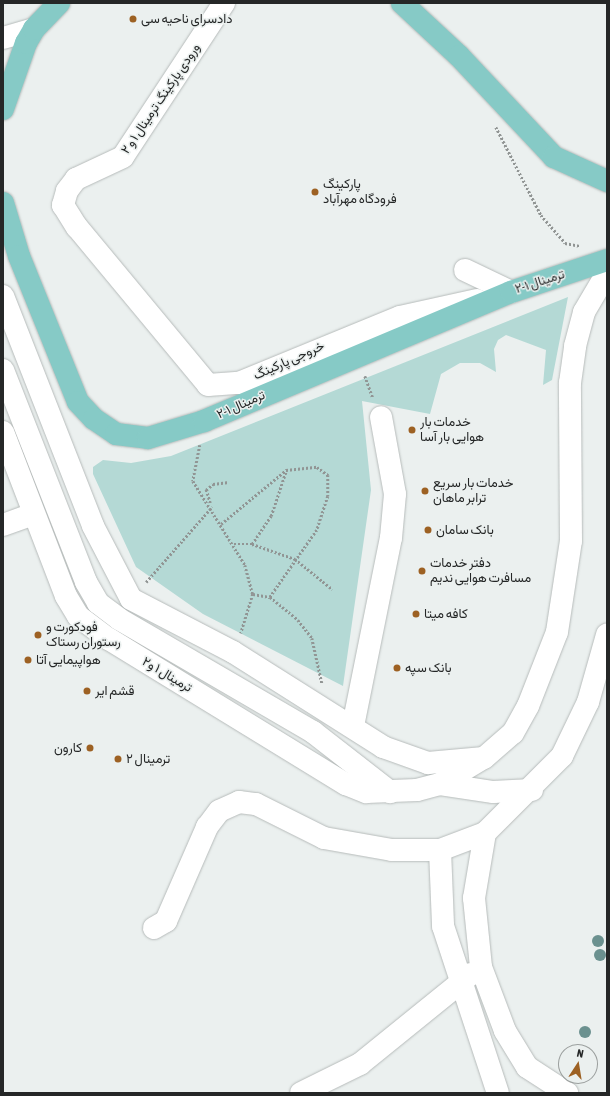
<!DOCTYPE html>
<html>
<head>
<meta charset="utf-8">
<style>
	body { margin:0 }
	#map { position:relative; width:610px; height:1096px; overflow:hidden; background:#ebf0ef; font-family:"Asap Condensed",Vazirmatn,sans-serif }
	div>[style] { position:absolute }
	.green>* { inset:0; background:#b4d9d5 }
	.path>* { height:2.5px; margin-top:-1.25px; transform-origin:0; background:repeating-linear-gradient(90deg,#919594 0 2px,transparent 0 4px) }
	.roads { filter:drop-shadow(0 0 1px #b6bbba) drop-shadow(0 0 1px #b6bbba) }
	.minor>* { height:22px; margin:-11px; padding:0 11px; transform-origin:11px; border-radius:11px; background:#fff }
	.major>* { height:22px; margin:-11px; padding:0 11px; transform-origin:11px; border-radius:11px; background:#86cac6 }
	.trees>* { width:12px; height:12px; margin:-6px; border-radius:50%; background:#6b918f }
	.dots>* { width:11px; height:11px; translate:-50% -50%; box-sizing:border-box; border:2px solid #ebf0ef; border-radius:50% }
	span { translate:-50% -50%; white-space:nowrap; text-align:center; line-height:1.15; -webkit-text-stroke:3px #ebf0ef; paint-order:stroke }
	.poi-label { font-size:13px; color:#252727 }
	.left { translate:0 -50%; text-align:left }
	.right { translate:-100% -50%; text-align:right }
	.street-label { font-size:13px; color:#252727 }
	.frame { position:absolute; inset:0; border:4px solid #252727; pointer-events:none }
	.north { position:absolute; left:558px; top:1044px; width:40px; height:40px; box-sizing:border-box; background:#ebf0ef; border:1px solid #9ca09f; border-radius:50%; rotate:12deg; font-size:11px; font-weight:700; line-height:16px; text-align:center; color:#252727 }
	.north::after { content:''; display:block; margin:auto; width:14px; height:18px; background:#9d6123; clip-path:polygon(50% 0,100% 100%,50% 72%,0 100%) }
</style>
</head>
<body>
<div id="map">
	<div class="green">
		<i style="clip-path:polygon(568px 297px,552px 380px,543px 385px,546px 350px,506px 335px,498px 340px,494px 349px,496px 372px,480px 363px,460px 363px,441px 374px,430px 414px,362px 401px,371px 490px,343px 686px,203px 614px,136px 567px,93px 474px,93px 467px,103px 460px,131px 463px,171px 456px)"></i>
	</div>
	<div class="path">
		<i style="left:496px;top:127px;width:99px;rotate:62.9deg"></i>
		<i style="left:541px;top:215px;width:37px;rotate:49deg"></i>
		<i style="left:565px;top:243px;width:15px;rotate:11deg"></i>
		<i style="left:365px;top:376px;width:23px;rotate:70deg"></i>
		<i style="left:200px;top:445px;width:37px;rotate:101deg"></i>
		<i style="left:193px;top:481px;width:99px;rotate:58.2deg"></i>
		<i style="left:245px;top:565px;width:30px;rotate:75deg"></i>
		<i style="left:253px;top:594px;width:41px;rotate:107.1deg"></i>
		<i style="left:210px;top:503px;width:14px;rotate:-107deg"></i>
		<i style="left:206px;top:490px;width:9px;rotate:-41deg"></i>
		<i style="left:213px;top:484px;width:16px;rotate:-7deg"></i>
		<i style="left:221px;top:524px;width:85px;rotate:-39.7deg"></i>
		<i style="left:286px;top:470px;width:31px;rotate:-6deg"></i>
		<i style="left:317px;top:467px;width:14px;rotate:36deg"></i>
		<i style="left:328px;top:475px;width:21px;rotate:90deg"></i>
		<i style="left:328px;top:496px;width:36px;rotate:108deg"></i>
		<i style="left:317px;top:530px;width:82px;rotate:125deg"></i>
		<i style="left:234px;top:544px;width:18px"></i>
		<i style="left:252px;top:544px;width:46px;rotate:19.2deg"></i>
		<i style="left:295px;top:559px;width:48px;rotate:39deg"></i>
		<i style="left:252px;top:544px;width:34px;rotate:-56deg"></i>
		<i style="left:271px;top:516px;width:47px;rotate:-71.6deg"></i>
		<i style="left:146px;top:582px;width:100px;rotate:-48.7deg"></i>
		<i style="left:253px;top:594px;width:17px;rotate:10deg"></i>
		<i style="left:270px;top:597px;width:36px;rotate:39deg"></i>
		<i style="left:298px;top:620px;width:23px;rotate:52deg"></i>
		<i style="left:312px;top:638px;width:46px;rotate:77.5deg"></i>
	</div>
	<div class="roads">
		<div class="minor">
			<i style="left:224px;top:3px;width:184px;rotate:123.3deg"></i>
			<i style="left:123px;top:157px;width:52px;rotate:154.9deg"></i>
			<i style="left:76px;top:179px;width:15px;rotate:127deg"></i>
			<i style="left:67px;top:191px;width:15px;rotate:106deg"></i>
			<i style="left:63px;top:205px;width:26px;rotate:58deg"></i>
			<i style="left:77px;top:227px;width:205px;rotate:50.3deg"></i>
			<i style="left:208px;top:385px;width:31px;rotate:-4deg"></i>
			<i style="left:239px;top:383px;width:174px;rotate:-22.3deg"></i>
			<i style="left:400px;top:317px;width:79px;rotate:-12.4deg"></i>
			<i style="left:3px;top:38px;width:32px;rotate:-16deg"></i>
			<i style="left:465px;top:270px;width:51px;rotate:25.6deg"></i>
			<i style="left:3px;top:296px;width:247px;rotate:68.6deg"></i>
			<i style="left:93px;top:526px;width:82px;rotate:62.5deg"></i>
			<i style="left:131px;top:599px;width:115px;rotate:27.5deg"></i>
			<i style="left:233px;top:652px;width:178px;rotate:32.3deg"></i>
			<i style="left:383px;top:747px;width:48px;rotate:19.6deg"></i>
			<i style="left:428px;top:763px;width:56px;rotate:-5.1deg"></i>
			<i style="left:484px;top:758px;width:38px;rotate:-41deg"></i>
			<i style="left:513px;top:733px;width:31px;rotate:-61deg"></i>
			<i style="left:528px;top:706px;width:79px;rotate:-68.6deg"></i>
			<i style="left:557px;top:632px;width:92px;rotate:-81.3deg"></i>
			<i style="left:571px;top:541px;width:158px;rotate:-90.4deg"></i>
			<i style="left:570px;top:383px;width:37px;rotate:-82deg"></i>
			<i style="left:575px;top:346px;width:35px;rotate:-75deg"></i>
			<i style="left:584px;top:312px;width:45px;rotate:-59.5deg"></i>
			<i style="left:3px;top:370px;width:228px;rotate:68.6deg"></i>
			<i style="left:86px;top:582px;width:24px;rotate:60deg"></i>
			<i style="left:98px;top:603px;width:26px;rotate:37deg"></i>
			<i style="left:119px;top:619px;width:225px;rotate:30.2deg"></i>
			<i style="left:313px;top:732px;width:98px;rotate:37.9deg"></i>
			<i style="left:3px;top:432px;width:176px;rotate:69deg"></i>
			<i style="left:66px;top:596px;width:23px;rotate:59deg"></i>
			<i style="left:78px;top:616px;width:39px;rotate:37deg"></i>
			<i style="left:109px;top:639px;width:278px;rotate:31.5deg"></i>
			<i style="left:346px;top:784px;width:22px;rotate:22deg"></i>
			<i style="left:366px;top:792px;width:51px;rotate:-2.2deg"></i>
			<i style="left:417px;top:790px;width:24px;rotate:-15deg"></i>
			<i style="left:440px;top:784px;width:47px;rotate:-31deg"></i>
			<i style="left:3px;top:525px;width:32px;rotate:-20deg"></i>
			<i style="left:353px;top:726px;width:192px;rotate:-78.6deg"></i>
			<i style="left:391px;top:538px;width:44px;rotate:-84.8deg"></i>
			<i style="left:395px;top:494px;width:78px;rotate:-100.3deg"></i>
			<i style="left:440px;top:784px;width:54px;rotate:8.6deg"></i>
			<i style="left:493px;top:792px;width:39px;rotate:-3deg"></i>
			<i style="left:485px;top:833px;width:66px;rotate:99.6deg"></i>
			<i style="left:474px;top:898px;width:69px;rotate:84.2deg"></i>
			<i style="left:481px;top:967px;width:68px;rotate:69.4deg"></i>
			<i style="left:505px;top:1031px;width:42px;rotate:58.6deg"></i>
			<i style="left:527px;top:1067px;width:48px;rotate:33deg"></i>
			<i style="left:440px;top:850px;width:76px;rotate:87.7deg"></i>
			<i style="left:443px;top:926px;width:176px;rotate:71.8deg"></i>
			<i style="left:154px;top:928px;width:14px;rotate:-30deg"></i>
			<i style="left:166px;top:921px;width:103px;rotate:-66.4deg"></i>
			<i style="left:207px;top:827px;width:20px;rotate:-53deg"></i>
			<i style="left:219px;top:811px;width:22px;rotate:-24deg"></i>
			<i style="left:239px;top:802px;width:17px;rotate:7deg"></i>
			<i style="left:256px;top:804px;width:76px;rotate:26.6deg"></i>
			<i style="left:324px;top:838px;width:69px;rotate:10deg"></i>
			<i style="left:392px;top:850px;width:48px"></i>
			<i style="left:440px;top:850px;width:48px;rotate:-20.7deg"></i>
			<i style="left:485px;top:833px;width:109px;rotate:-45deg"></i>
			<i style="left:562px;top:756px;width:60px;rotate:-64.3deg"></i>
			<i style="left:588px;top:702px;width:70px;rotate:-74.2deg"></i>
			<i style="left:301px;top:1093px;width:66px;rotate:-26.2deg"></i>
			<i style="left:360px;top:1064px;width:143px;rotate:-39deg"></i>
		</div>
		<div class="major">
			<i style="left:402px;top:3px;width:78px;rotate:42.9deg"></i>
			<i style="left:459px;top:56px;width:139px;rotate:46.8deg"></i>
			<i style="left:554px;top:157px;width:58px;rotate:24.4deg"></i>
			<i style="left:3px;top:109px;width:70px;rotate:-70.8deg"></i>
			<i style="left:26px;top:43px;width:16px;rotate:-60deg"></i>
			<i style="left:34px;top:29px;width:36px;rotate:-46deg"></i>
			<i style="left:3px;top:203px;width:55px;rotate:73.2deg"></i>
			<i style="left:19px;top:256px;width:157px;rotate:68deg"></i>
			<i style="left:78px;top:402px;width:23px;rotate:47deg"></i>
			<i style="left:94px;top:419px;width:27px;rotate:34deg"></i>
			<i style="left:116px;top:434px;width:32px;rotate:7deg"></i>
			<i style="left:148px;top:438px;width:59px;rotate:-16.9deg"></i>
			<i style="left:204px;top:421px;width:333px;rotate:-22.8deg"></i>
			<i style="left:511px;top:292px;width:101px;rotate:-18.4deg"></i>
		</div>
	</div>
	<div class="trees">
		<i style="left:598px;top:941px"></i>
		<i style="left:600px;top:955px"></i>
		<i style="left:585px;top:1032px"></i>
	</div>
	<div class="dots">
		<i style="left:133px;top:19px;background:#9d6123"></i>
		<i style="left:315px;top:192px;background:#9d6123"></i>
		<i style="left:412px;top:430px;background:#9d6123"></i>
		<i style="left:425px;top:491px;background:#9d6123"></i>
		<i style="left:428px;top:530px;background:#9d6123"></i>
		<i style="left:422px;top:571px;background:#9d6123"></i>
		<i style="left:416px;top:614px;background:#9d6123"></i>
		<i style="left:38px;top:635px;background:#9d6123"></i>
		<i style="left:28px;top:660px;background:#9d6123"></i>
		<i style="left:397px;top:668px;background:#9d6123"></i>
		<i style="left:87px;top:691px;background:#9d6123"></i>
		<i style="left:90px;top:748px;background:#9d6123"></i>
		<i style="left:118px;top:759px;background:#9d6123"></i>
	</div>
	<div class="poi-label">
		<span class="left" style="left:141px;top:19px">دادسرای ناحیه سی</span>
		<span class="left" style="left:323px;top:192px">پارکینگ<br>فرودگاه مهرآباد</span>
		<span class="left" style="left:420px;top:430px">خدمات بار<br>هوایی بار آسا</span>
		<span class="left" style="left:433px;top:491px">خدمات بار سریع<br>ترابر ماهان</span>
		<span class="left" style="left:436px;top:530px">بانک سامان</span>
		<span class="left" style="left:430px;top:571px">دفتر خدمات<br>مسافرت هوایی ندیم</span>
		<span class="left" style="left:424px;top:614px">کافه میتا</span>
		<span class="left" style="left:46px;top:635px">فودکورت و<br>رستوران رستاک</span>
		<span class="left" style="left:36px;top:660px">هواپیمایی آتا</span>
		<span class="left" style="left:405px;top:668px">بانک سپه</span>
		<span class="left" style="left:95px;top:691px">قشم ایر</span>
		<span class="right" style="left:82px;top:748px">کارون</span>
		<span class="left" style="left:126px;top:759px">ترمینال ۲</span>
	</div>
	<div class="street-label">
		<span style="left:161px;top:99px;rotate:-56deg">ورودی پارکینگ ترمینال ۱ و ۲</span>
		<span style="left:540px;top:282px;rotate:-18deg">ترمینال ۱-۲</span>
		<span style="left:289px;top:361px;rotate:-24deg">خروجی پارکینگ</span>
		<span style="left:241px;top:405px;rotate:-24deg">ترمینال ۱-۲</span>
		<span style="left:167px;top:675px;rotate:31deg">ترمینال ۱ و۲</span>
	</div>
	<div class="frame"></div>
	<div class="north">N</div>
</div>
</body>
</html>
